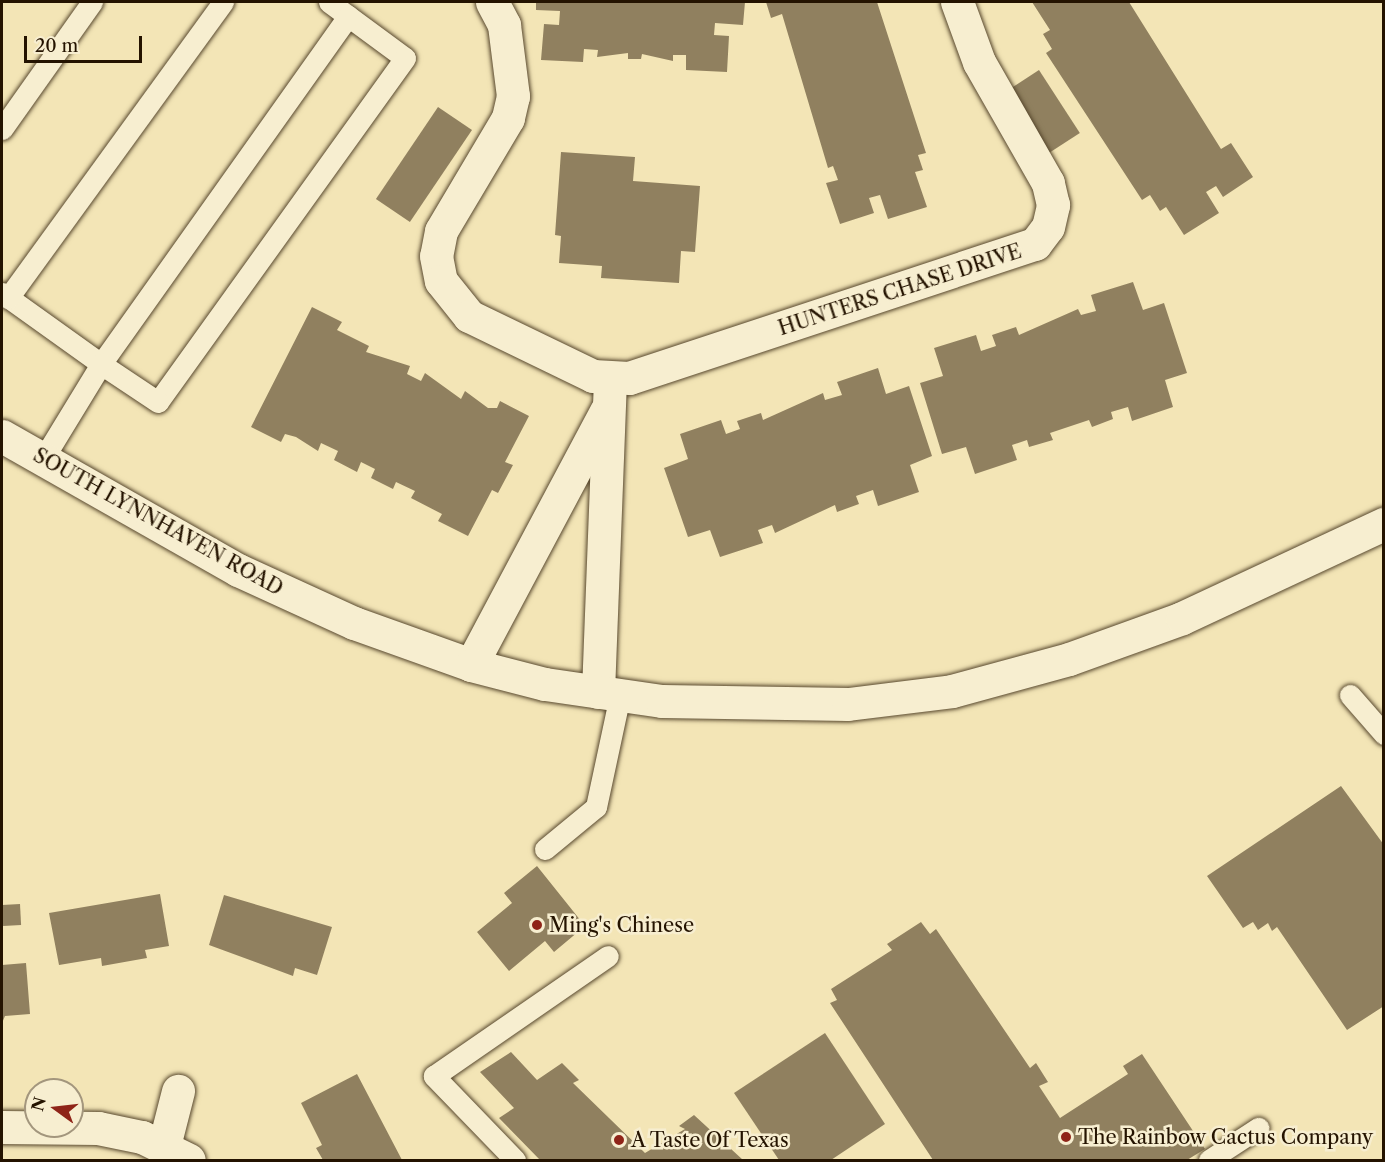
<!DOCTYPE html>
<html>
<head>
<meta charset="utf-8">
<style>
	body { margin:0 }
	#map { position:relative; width:1385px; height:1162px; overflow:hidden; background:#f3e5b6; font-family:"Libre Caslon Text",serif }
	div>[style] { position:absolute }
	.building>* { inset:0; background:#90805f; transform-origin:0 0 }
	.roads { filter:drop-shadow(0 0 2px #58482e) drop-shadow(0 0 2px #58482e) }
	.service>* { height:21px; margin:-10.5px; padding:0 10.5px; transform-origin:10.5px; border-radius:10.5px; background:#f7eed0 }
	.minor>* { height:33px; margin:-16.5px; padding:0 16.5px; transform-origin:16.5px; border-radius:16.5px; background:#f7eed0 }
	.tertiary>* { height:33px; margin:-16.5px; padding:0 16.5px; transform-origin:16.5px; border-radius:16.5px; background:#f7eed0 }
	.dots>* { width:16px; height:16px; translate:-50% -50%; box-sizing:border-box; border:3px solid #f7eed0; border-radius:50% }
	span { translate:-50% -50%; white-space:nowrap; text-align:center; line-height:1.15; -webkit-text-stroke:5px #f7eed0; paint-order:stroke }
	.street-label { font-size:20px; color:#241300 }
	.poi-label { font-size:20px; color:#241300 }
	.left { translate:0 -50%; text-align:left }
	.frame { position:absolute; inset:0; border:3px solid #241300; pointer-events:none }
	.north { position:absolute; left:24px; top:1078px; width:60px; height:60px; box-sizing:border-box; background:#f7eed0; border:2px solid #a3967d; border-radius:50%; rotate:285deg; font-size:16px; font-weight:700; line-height:24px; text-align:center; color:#241300 }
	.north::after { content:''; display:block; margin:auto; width:21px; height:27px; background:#8f2418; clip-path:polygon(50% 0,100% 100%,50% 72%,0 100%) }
	.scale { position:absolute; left:24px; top:36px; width:118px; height:27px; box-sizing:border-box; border:3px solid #241300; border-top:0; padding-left:8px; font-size:18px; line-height:21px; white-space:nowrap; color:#241300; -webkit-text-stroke:4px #f7eed0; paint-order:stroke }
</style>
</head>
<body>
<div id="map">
	<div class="building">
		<i style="clip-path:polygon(536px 2px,745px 2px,743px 25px,715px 23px,714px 35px,729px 36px,727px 72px,686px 70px,686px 55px,673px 55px,673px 61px,642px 54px,641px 59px,628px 59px,628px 53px,597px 57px,598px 50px,584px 49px,583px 62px,541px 60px,544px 24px,559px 25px,560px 11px,536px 10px)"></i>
		<i style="clip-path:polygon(766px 2px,877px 2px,926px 153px,918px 155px,923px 170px,915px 172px,927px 207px,888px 219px,880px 195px,869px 198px,874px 213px,840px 224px,826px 183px,838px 180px,833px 166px,828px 168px,782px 14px,771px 18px)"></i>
		<i style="clip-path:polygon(1032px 2px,1129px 2px,1221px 149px,1231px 143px,1253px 177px,1223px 197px,1216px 186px,1206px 192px,1219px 213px,1184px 235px,1166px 207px,1160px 211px,1150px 195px,1142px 200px,1046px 53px,1052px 49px,1043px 34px,1050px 30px)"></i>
		<i style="left:1039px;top:70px;width:75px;height:41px;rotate:57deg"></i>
		<i style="left:438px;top:107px;width:41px;height:111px;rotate:34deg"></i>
		<i style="clip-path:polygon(561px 152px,635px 157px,633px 181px,700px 186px,695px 252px,681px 251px,679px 283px,601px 278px,602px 266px,559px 263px,561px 236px,555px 235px)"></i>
		<i style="clip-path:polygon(1133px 282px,1143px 310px,1164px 303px,1187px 373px,1165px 380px,1173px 407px,1132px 421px,1128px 407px,1111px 412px,1113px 419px,1092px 427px,1089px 420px,1050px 433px,1053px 440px,1029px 447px,1027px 440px,1012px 445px,1017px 460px,975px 474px,966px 447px,942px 454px,920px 383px,943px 376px,934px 348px,976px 335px,981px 351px,996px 346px,992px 335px,1016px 327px,1019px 335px,1078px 309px,1081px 315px,1096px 311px,1091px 295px)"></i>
		<i style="clip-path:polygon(312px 307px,342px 322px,337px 330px,369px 346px,366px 352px,410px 366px,407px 374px,421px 381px,425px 373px,461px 399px,465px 391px,488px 408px,497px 408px,500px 401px,529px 416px,505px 462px,513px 465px,498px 493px,492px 490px,468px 536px,438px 521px,442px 514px,411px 498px,415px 491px,396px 482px,393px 489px,371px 478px,375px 469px,361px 462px,357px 472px,334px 460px,338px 451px,321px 443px,318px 451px,296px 437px,285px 434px,281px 442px,251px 427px)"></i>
		<i style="clip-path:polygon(878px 368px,886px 394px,909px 386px,932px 456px,910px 465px,919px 492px,878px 506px,873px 490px,856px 496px,859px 504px,837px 512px,835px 505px,775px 533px,772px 525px,758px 530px,763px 543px,720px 557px,710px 530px,688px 537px,664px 468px,688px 459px,680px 434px,721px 420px,726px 434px,740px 429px,737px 421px,761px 413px,763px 420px,823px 393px,825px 400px,842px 395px,837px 382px)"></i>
		<i style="clip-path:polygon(1341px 786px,1384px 845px,1384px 1006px,1347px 1030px,1277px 927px,1272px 931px,1268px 923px,1258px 930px,1253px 922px,1243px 928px,1207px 876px)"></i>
		<i style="clip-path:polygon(537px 866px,585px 926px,554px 952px,545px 941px,509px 971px,477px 932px,512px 903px,504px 893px)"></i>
		<i style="clip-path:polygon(160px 894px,169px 946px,145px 950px,147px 958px,102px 966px,101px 958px,59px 965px,49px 913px)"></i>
		<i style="clip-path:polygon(224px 895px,332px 927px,317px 975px,295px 968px,293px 976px,209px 945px)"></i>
		<i style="left:20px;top:904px;width:21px;height:18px;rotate:87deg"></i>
		<i style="clip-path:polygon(921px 922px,930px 934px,936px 929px,1030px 1068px,1036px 1063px,1048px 1082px,1039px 1086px,1060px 1118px,1128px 1074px,1123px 1066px,1142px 1054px,1205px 1149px,1187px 1160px,933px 1160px,830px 1003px,837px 1000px,831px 989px,892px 950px,887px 944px)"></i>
		<i style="clip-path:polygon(26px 963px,30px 1014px,5px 1016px,2px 1023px,2px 965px)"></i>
		<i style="clip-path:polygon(825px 1033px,885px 1124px,831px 1160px,779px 1160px,734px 1093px)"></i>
		<i style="clip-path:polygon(511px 1052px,537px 1080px,562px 1063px,579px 1080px,573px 1083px,645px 1153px,685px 1129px,679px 1126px,694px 1115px,743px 1160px,540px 1160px,499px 1118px,514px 1108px,480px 1072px)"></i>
		<i style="clip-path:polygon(357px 1074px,402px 1160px,323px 1160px,316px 1148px,322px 1145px,301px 1103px)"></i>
	</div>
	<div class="roads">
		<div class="service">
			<i style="left:329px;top:2px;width:94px;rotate:36.4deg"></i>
			<i style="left:405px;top:58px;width:423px;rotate:125.7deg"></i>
			<i style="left:158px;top:402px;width:69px;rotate:-146.3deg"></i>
			<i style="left:101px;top:364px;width:427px;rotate:-54.6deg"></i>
			<i style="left:2px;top:129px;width:156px;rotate:-54.7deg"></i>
			<i style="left:2px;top:293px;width:122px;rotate:35.6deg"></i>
			<i style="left:101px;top:364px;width:111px;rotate:121.4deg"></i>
			<i style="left:8px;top:298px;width:366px;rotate:-54deg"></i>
			<i style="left:1350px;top:695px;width:52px;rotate:48.9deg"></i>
			<i style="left:545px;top:849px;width:66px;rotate:-39.5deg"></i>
			<i style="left:596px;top:807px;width:115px;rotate:-77.9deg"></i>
			<i style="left:515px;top:1160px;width:117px;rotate:-134deg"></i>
			<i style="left:434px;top:1076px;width:211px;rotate:-34.6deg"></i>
			<i style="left:1209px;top:1160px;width:59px;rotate:-33.1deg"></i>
		</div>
		<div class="minor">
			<i style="left:492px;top:2px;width:26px;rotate:62deg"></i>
			<i style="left:504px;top:25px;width:72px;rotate:82.8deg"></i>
			<i style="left:513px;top:96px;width:23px;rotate:103deg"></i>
			<i style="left:508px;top:118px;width:131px;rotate:120.7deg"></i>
			<i style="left:441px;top:231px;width:25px;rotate:101deg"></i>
			<i style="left:436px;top:256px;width:25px;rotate:79deg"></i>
			<i style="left:441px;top:281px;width:45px;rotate:51.3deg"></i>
			<i style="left:469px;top:316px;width:138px;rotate:25.8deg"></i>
			<i style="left:593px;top:376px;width:36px;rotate:3deg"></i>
			<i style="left:629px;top:378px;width:428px;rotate:-18.3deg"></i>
			<i style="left:1035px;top:244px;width:21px;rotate:-53deg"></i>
			<i style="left:1048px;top:227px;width:23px;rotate:-77deg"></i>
			<i style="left:1053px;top:205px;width:23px;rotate:-103deg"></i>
			<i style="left:1048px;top:183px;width:139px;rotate:-119.7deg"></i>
			<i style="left:979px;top:62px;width:64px;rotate:-110.1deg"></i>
			<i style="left:471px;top:665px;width:288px;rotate:-62deg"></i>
			<i style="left:598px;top:692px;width:314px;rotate:-87.8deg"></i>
			<i style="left:2px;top:1127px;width:96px;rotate:0.6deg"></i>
			<i style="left:98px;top:1128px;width:45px;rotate:11.6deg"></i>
			<i style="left:142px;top:1137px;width:52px;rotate:26.1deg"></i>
			<i style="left:164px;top:1146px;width:57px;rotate:-75.7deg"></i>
		</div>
		<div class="tertiary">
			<i style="left:2px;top:436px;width:271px;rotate:29.6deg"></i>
			<i style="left:238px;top:570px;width:128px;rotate:24.6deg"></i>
			<i style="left:354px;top:623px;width:124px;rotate:19.7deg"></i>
			<i style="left:471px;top:665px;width:76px;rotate:14.4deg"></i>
			<i style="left:545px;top:684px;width:118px;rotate:8.3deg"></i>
			<i style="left:662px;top:701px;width:186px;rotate:0.9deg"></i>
			<i style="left:848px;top:704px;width:105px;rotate:-7.1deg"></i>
			<i style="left:952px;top:691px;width:121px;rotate:-15.3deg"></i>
			<i style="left:1069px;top:659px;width:120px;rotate:-19.9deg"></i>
			<i style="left:1182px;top:618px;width:223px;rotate:-25deg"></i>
		</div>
	</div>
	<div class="dots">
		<i style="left:537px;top:925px;background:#8f2418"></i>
		<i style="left:1066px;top:1137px;background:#8f2418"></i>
		<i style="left:619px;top:1140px;background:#8f2418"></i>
	</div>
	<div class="street-label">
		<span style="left:900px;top:290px;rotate:-18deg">HUNTERS CHASE DRIVE</span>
		<span style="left:158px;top:522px;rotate:29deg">SOUTH LYNNHAVEN ROAD</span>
	</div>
	<div class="poi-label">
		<span class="left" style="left:549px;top:925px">Ming's Chinese</span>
		<span class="left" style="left:1078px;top:1137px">The Rainbow Cactus Company</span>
		<span class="left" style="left:631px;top:1140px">A Taste Of Texas</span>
	</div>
	<div class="frame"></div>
	<div class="north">N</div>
	<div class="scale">20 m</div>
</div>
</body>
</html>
